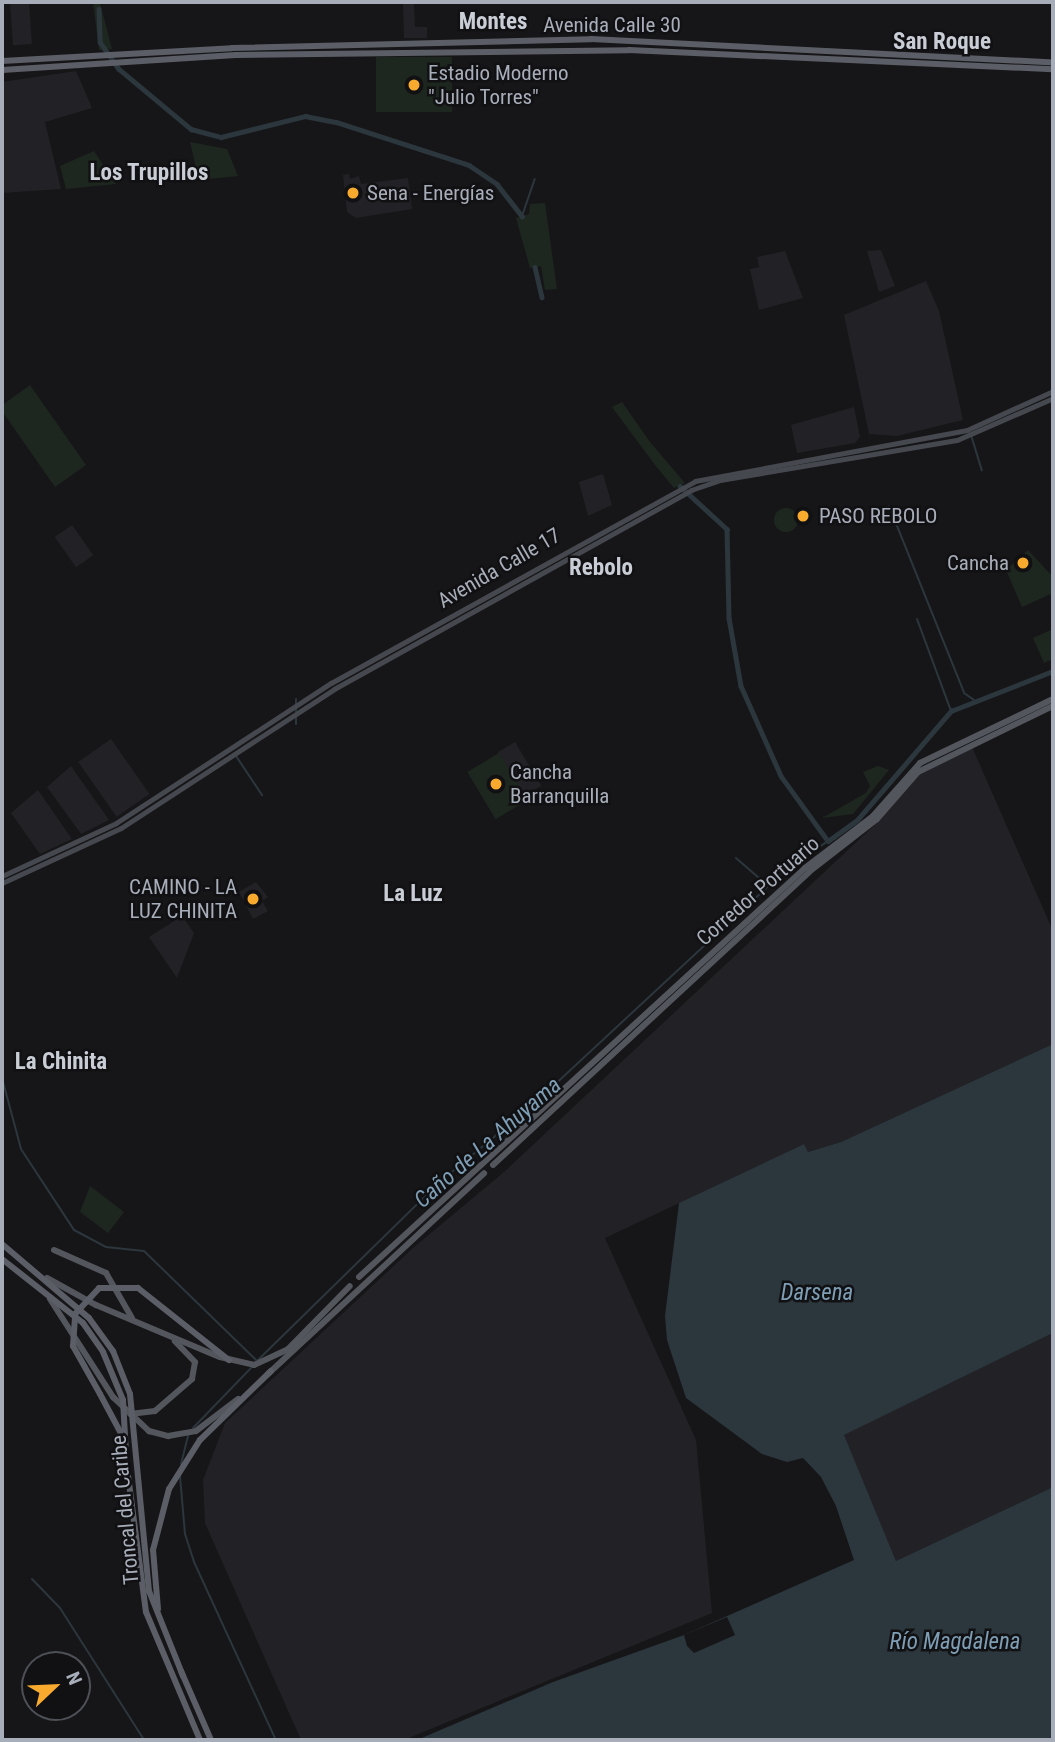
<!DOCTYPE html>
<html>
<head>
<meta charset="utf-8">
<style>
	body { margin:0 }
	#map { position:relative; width:1055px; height:1742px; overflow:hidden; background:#161618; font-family:"Roboto Condensed",sans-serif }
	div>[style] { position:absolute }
	.built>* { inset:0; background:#222226; transform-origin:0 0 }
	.green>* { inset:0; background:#1e271f; transform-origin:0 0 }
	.round { border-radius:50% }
	.water>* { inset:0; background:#2c363d }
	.pier>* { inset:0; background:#161618 }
	.stream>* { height:2px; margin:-1px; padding:0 1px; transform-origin:1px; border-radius:1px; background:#2c363d }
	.canal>* { height:4.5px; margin:-2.25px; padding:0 2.25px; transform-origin:2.25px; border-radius:2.25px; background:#2c363d }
	.secondary>* { height:5px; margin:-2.5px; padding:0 2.5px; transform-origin:2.5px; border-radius:2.5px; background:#45484e }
	.primary>* { height:6px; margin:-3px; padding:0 3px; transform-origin:3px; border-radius:3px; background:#53565d }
	.trunk>* { height:6px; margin:-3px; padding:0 3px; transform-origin:3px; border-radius:3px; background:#5b5e66 }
	.trunk-bridge>* { height:6px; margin:-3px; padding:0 3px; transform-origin:3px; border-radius:3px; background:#5b5e66 }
	.dots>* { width:19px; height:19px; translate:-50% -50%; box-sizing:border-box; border:4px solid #111114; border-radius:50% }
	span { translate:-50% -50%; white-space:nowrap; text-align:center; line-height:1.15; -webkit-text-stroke:5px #111114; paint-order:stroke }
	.street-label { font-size:21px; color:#a8aeb9 }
	.poi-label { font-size:21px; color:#a8aeb9 }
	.left { translate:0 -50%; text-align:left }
	.right { translate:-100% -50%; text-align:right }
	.neighbourhood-label { font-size:23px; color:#c9cdd5; font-weight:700 }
	.water-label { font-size:23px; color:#7e9eb5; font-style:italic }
	.frame { position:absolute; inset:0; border:4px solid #a8aeb9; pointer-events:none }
	.north { position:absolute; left:21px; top:1651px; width:70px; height:70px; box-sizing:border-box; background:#111114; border:2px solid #4d5056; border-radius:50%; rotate:67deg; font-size:19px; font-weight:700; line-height:28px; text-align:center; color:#a8aeb9 }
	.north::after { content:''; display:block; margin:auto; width:24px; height:32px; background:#f8aa2f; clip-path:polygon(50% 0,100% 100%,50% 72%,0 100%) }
</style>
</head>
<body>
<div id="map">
	<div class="built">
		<i style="left:29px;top:2px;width:42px;height:19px;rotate:86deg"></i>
		<i style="clip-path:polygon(403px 4px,414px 4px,415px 27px,427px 27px,427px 38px,404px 38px)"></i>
		<i style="clip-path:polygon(76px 71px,92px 108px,45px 122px,61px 189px,2px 193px,2px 82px)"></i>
		<i style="clip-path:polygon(349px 174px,350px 179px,359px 176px,361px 184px,408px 178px,412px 209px,356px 218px,347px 212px,343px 175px)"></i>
		<i style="clip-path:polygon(881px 250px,895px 286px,879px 292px,867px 251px)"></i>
		<i style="clip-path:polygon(785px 251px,803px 298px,759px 310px,750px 269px,759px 267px,757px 257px)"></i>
		<i style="clip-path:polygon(926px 281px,939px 311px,963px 420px,897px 436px,869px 434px,844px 315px)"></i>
		<i style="clip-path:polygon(854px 407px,860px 437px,855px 443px,797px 453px,791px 425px)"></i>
		<i style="clip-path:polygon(603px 474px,612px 505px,588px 516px,579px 482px)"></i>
		<i style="left:72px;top:525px;width:37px;height:21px;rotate:55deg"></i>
		<i style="left:111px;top:739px;width:67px;height:40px;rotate:55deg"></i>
		<i style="left:515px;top:742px;width:51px;height:20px;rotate:59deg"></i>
		<i style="clip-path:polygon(972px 747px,1053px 931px,1053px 1044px,841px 1142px,808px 1152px,804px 1144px,605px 1238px,696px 1440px,712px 1613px,404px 1740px,301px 1740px,205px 1523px,203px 1480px,225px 1423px,413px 1248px,504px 1172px,881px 819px,918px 775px)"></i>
		<i style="clip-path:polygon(71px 766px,109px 820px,81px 834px,47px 787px)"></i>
		<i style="clip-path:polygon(38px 790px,72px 839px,40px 854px,11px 813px)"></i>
		<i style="clip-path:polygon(256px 882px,268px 897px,262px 901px,268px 911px,253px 919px,239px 892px)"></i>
		<i style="clip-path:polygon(182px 916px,194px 933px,177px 978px,149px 937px)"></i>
		<i style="clip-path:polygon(1053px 1333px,1053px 1487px,896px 1561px,843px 1435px)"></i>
	</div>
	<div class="green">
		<i style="clip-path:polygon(93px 2px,100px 3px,112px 49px,99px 50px)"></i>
		<i style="left:452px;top:57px;width:55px;height:76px;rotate:90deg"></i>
		<i style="clip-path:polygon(190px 142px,227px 149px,238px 176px,199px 180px)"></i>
		<i style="clip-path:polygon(94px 151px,116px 184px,66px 189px,60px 166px)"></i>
		<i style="clip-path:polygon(545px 203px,557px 289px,545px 290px,541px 266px,530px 268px,516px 218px,529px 214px,530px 204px)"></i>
		<i style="clip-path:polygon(30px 385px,86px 465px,55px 487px,2px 411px,2px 405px)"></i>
		<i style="clip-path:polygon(622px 402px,650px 442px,685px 483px,674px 488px,655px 465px,612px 407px)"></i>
		<i class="round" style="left:774px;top:508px;width:24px;height:24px"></i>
		<i style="clip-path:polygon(1028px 550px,1053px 577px,1053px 593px,1022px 607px,1006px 570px)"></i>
		<i style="clip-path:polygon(1053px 629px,1053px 659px,1044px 663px,1033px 638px)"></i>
		<i style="left:499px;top:753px;width:55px;height:37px;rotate:59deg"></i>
		<i style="clip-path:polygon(878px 766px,889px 770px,853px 814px,822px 818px,866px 793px,870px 786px,863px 772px)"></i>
		<i style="clip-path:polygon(90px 1186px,124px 1212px,108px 1233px,80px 1212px)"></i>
	</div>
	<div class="water">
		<i style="clip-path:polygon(1053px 1044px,1053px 1333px,844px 1435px,896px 1561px,1053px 1487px,1053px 1740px,417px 1740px,553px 1682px,684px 1635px,854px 1560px,836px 1506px,821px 1477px,803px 1458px,787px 1462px,762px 1454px,686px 1398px,667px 1340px,665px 1316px,679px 1203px,804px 1144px,808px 1152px,841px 1142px)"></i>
	</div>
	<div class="pier">
		<i style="clip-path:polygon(727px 1617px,735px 1635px,694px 1653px,687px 1646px,684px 1635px)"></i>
	</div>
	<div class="stream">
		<i style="left:522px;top:216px;width:39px;rotate:-71deg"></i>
		<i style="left:971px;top:435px;width:37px;rotate:73deg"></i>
		<i style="left:889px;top:506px;width:201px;rotate:68.1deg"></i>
		<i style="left:964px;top:693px;width:12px;rotate:35deg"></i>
		<i style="left:917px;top:619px;width:98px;rotate:69.7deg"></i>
		<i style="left:296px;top:712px;width:13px;rotate:-90deg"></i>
		<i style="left:296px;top:724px;width:7px;rotate:-90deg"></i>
		<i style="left:236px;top:756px;width:47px;rotate:56.3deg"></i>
		<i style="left:736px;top:858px;width:41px;rotate:41.1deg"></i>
		<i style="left:2px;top:1078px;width:73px;rotate:75deg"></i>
		<i style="left:21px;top:1149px;width:97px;rotate:56.8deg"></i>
		<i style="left:74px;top:1230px;width:36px;rotate:28deg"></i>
		<i style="left:106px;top:1247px;width:38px;rotate:6deg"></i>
		<i style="left:144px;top:1251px;width:156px;rotate:44.2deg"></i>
		<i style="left:258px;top:1360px;width:256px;rotate:-44.4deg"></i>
		<i style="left:441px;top:1181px;width:124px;rotate:-39.7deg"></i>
		<i style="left:536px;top:1102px;width:344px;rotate:-42.9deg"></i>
		<i style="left:788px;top:868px;width:48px;rotate:-34deg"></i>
		<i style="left:193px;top:1428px;width:85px;rotate:-46deg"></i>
		<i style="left:181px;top:1464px;width:30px;rotate:-76deg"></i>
		<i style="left:180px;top:1476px;width:58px;rotate:85.1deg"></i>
		<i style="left:185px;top:1534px;width:29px;rotate:72deg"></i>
		<i style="left:194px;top:1562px;width:196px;rotate:65.3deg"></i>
		<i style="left:32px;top:1579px;width:40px;rotate:46deg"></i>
		<i style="left:60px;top:1608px;width:156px;rotate:57.5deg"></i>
	</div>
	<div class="canal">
		<i style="left:99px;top:9px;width:33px;rotate:88deg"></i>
		<i style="left:100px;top:42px;width:33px;rotate:55deg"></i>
		<i style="left:119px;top:69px;width:94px;rotate:39.8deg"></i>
		<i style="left:191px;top:129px;width:31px;rotate:15deg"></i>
		<i style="left:221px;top:137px;width:87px;rotate:-14deg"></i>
		<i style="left:305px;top:116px;width:32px;rotate:11deg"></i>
		<i style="left:336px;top:122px;width:140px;rotate:17.9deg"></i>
		<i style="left:469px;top:165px;width:34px;rotate:34deg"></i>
		<i style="left:497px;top:184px;width:41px;rotate:52deg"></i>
		<i style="left:535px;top:267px;width:31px;rotate:77deg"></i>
		<i style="left:680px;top:486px;width:64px;rotate:42.5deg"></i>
		<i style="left:727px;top:529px;width:89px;rotate:88.7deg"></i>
		<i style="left:729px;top:618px;width:69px;rotate:80deg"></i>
		<i style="left:741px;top:686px;width:98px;rotate:66deg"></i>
		<i style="left:781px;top:776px;width:80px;rotate:54.1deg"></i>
		<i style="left:828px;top:841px;width:37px;rotate:-36deg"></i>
		<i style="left:858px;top:819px;width:143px;rotate:-49.3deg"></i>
		<i style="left:951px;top:711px;width:110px;rotate:-21.4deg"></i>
	</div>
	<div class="secondary">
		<i style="left:2px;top:876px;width:126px;rotate:-24.9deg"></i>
		<i style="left:116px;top:823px;width:257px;rotate:-33.1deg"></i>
		<i style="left:331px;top:683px;width:416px;rotate:-29deg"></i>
		<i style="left:695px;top:481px;width:277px;rotate:-10.6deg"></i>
		<i style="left:967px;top:430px;width:94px;rotate:-24.4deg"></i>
		<i style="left:2px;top:883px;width:131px;rotate:-24.8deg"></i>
		<i style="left:121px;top:828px;width:254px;rotate:-33.1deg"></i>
		<i style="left:334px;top:689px;width:409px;rotate:-29.1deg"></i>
		<i style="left:691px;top:490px;width:31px;rotate:-19deg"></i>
		<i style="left:720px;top:480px;width:240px;rotate:-9.6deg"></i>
		<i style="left:957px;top:440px;width:105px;rotate:-23.6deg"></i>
	</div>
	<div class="primary">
		<i style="left:493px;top:1165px;width:431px;rotate:-42.8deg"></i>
		<i style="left:809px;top:872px;width:86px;rotate:-37.9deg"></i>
		<i style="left:877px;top:819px;width:62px;rotate:-48.9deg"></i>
		<i style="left:918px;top:772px;width:150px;rotate:-26.1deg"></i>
		<i style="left:54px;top:1250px;width:57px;rotate:23.9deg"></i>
		<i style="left:106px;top:1273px;width:52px;rotate:60deg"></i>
		<i style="left:359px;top:1277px;width:605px;rotate:-42.52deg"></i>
		<i style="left:805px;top:868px;width:86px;rotate:-37.4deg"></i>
		<i style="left:873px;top:816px;width:71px;rotate:-48.4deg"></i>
		<i style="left:920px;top:763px;width:148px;rotate:-25.7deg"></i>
		<i style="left:47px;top:1278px;width:56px;rotate:28.9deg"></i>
		<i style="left:96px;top:1305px;width:134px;rotate:22.8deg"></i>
		<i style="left:220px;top:1357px;width:35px;rotate:13deg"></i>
		<i style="left:254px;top:1365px;width:38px;rotate:-25deg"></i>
		<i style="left:288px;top:1349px;width:88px;rotate:-45.5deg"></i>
		<i style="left:50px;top:1299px;width:117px;rotate:57.3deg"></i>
		<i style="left:113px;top:1397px;width:50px;rotate:43.4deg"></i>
		<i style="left:149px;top:1431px;width:20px;rotate:15deg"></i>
		<i style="left:168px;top:1436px;width:28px;rotate:-10deg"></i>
		<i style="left:196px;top:1431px;width:53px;rotate:-37.3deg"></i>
		<i style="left:268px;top:1374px;width:295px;rotate:-42.9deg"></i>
		<i style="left:130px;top:1414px;width:25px;rotate:-7deg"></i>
		<i style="left:155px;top:1411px;width:49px;rotate:-40.9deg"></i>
		<i style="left:192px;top:1379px;width:17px;rotate:-80deg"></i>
		<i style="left:195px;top:1362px;width:29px;rotate:-134deg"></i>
	</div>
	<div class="trunk">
		<i style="left:2px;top:61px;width:230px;rotate:-3.2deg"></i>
		<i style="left:232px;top:48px;width:359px;rotate:-1.4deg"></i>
		<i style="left:591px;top:39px;width:463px;rotate:2.9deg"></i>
		<i style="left:2px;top:70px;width:234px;rotate:-3.7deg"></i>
		<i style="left:236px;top:55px;width:393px;rotate:-0.7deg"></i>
		<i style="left:629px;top:50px;width:424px;rotate:2.6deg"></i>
		<i style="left:2px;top:1244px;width:114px;rotate:40.4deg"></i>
		<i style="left:2px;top:1259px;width:103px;rotate:38.3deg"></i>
		<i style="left:138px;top:1288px;width:116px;rotate:38.4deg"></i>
		<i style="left:100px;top:1394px;width:51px;rotate:61.9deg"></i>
		<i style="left:127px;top:1468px;width:145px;rotate:82.5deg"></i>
		<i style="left:146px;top:1612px;width:139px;rotate:67.1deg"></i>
		<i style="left:158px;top:1609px;width:59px;rotate:-94.8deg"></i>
		<i style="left:153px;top:1550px;width:63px;rotate:-75.3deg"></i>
		<i style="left:169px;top:1489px;width:58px;rotate:-57.7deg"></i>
		<i style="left:200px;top:1440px;width:99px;rotate:-44.2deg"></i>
		<i style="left:181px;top:1671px;width:75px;rotate:66.5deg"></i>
	</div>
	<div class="trunk-bridge">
		<i style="left:89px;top:1318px;width:41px;rotate:54deg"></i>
		<i style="left:113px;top:1351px;width:46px;rotate:68.4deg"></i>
		<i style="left:130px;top:1394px;width:198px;rotate:84.5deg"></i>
		<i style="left:149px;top:1591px;width:92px;rotate:68.2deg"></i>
		<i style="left:83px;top:1323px;width:35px;rotate:55deg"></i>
		<i style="left:103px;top:1352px;width:52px;rotate:67.4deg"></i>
		<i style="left:123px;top:1400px;width:71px;rotate:86.8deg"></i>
		<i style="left:100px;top:1394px;width:55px;rotate:-119.4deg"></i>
		<i style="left:73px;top:1346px;width:32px;rotate:-86deg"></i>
		<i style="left:75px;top:1314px;width:35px;rotate:-47deg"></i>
		<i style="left:99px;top:1288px;width:39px"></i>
	</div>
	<div class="dots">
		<i style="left:414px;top:85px;background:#f8aa2f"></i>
		<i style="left:353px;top:193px;background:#f8aa2f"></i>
		<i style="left:803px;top:516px;background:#f8aa2f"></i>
		<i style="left:1023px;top:563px;background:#f8aa2f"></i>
		<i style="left:496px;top:784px;background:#f8aa2f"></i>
		<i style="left:253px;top:899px;background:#f8aa2f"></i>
	</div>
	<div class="street-label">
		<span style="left:612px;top:25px">Avenida Calle 30</span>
		<span style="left:499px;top:568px;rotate:-30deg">Avenida Calle 17</span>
		<span style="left:758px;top:891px;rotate:-41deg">Corredor Portuario</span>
		<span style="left:125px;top:1510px;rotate:-95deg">Troncal del Caribe</span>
	</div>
	<div class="poi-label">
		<span class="left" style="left:428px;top:85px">Estadio Moderno<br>"Julio Torres"</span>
		<span class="left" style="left:367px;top:193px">Sena - Energías</span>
		<span class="left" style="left:819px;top:516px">PASO REBOLO</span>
		<span class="right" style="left:1009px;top:563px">Cancha</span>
		<span class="left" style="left:510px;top:784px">Cancha<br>Barranquilla</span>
		<span class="right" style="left:237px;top:899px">CAMINO - LA<br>LUZ CHINITA</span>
	</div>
	<div class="neighbourhood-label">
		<span style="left:493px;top:22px">Montes</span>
		<span style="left:942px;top:42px">San Roque</span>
		<span style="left:149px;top:173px">Los Trupillos</span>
		<span style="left:601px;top:568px">Rebolo</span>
		<span style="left:413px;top:894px">La Luz</span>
		<span style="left:61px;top:1062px">La Chinita</span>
	</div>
	<div class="water-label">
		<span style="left:488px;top:1143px;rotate:-41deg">Caño de La Ahuyama</span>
		<span style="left:817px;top:1293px">Darsena</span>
		<span style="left:955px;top:1642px">Río Magdalena</span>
	</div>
	<div class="frame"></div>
	<div class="north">N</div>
</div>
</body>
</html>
